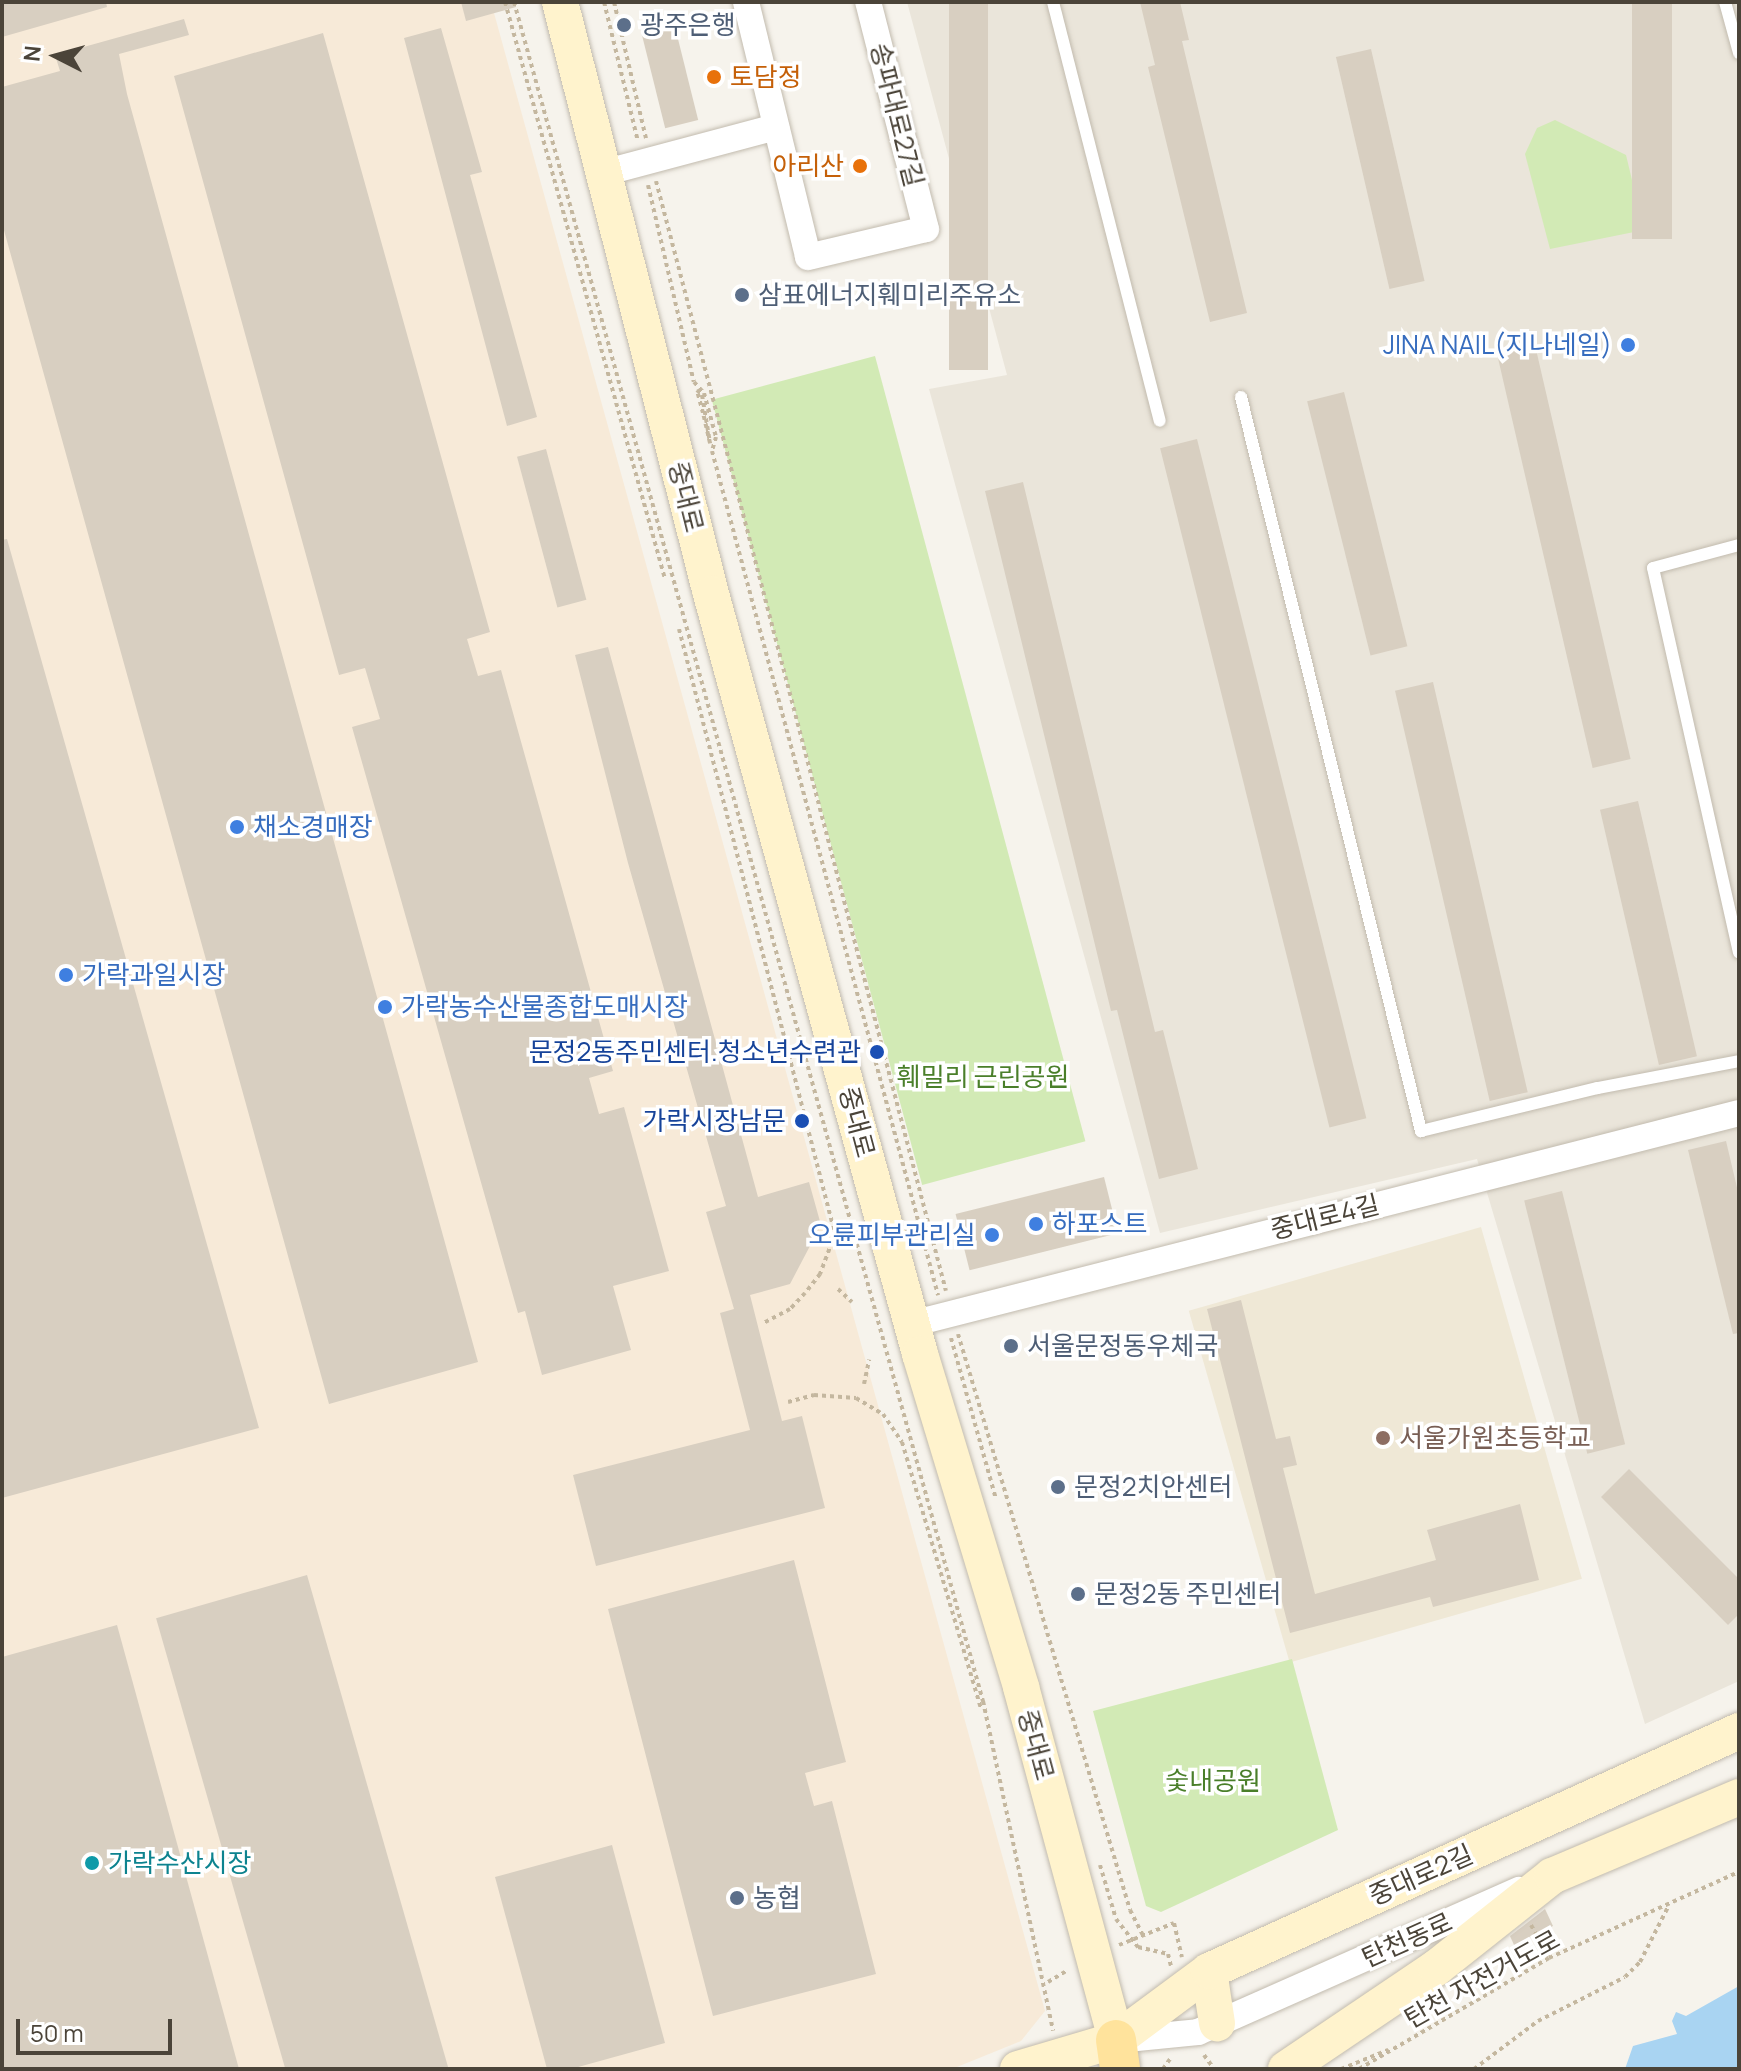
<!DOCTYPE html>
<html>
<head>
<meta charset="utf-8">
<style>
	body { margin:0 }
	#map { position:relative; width:1741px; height:2071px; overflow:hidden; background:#f6f3ec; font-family:Manrope,"Noto Sans KR",sans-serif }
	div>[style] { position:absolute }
	.residential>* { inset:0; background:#eae5da }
	.commercial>* { inset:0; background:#f7ead8 }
	.education>* { inset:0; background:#efe8d6; transform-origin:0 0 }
	.green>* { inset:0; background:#d2eab5; transform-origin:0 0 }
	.water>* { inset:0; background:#a9d4f2 }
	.building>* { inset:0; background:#d8cfc1; transform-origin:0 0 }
	.path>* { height:4px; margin-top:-2px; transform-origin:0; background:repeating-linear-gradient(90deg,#c4b79f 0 4px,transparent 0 8px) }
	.roads { filter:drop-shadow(0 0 2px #c2bbae) drop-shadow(0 0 2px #c2bbae) }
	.lane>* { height:12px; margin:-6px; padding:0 6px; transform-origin:6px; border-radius:6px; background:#fff }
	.street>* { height:26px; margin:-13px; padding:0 13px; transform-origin:13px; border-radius:13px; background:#fff }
	.secondary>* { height:36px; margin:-18px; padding:0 18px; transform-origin:18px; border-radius:18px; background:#fff3cd }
	.primary>* { height:40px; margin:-20px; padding:0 20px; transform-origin:20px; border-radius:20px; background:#ffe39c }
	.dots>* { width:22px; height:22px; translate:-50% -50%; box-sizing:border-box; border:4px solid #fff; border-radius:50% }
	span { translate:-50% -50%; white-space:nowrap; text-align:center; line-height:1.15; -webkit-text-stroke:7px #fff; paint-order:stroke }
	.service-label { font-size:26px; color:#4e5e75 }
	.left { translate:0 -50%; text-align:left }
	.food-label { font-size:26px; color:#c56008 }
	.right { translate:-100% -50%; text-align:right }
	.street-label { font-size:26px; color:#4b4439 }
	.shop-label { font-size:26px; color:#366cbe }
	.transit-label { font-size:26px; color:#164399 }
	.park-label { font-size:26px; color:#4a7f2a }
	.education-label { font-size:26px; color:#785e54 }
	.culture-label { font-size:26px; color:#0d838f }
	.frame { position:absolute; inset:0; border:4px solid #4b4439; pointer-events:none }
	.north { position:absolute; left:16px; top:16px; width:80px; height:80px; -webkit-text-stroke:6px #fff; paint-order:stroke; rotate:276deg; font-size:22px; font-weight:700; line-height:32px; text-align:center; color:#4b4439 }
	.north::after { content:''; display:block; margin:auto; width:28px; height:36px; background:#4b4439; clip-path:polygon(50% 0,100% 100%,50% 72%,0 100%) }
	.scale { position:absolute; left:16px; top:2019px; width:156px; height:36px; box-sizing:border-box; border:4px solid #4b4439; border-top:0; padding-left:10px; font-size:24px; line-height:28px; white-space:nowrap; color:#4b4439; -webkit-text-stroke:6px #fff; paint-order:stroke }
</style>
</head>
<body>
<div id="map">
	<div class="residential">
		<i style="clip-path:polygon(907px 2px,1739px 2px,1739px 1681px,1645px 1724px,1477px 1159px,1160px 1233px,929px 389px,1007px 375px)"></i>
	</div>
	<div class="commercial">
		<i style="clip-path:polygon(2px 2px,491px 2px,1045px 2011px,1021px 2041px,952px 2069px,2px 2069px)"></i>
	</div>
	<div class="education">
		<i style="left:1481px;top:1227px;width:366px;height:304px;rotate:74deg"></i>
	</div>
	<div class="green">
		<i style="clip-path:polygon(1555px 120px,1626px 155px,1644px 230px,1550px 249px,1525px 154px,1537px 128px)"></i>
		<i style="left:875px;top:356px;width:813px;height:169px;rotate:75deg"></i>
		<i style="clip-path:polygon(1292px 1659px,1338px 1830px,1161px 1912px,1146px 1906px,1093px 1711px)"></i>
	</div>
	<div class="water">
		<i style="clip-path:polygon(1739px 1986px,1739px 2069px,1625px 2069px,1633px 2046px,1677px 2034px,1672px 2021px,1676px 2012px,1686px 2016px)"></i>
	</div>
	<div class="building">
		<i style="clip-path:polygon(2px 2px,106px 2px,107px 7px,2px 37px)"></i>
		<i style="clip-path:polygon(461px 2px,516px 2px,516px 7px,466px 21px)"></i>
		<i style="left:949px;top:2px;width:39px;height:368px"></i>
		<i style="clip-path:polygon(1140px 2px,1180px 2px,1189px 40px,1182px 41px,1247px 313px,1210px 322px,1148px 67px,1155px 65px)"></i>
		<i style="left:1632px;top:2px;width:40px;height:237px"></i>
		<i style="clip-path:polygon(184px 19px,189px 35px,119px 54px,127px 94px,478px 1362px,329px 1404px,2px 223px,2px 87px,60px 71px,55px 55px)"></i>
		<i style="left:674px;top:23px;width:100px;height:34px;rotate:76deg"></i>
		<i style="clip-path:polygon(441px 28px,482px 172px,470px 175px,537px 417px,507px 426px,404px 38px)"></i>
		<i style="clip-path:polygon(323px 33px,490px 632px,467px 639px,478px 676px,501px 670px,613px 1071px,589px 1078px,599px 1114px,624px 1107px,669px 1271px,613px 1286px,631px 1350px,542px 1375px,525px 1311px,518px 1313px,352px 727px,380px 719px,365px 668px,339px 675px,174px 76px)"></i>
		<i style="left:1371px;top:49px;width:238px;height:36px;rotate:77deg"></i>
		<i style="left:1535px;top:345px;width:425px;height:39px;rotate:77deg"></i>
		<i style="left:1344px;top:392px;width:262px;height:38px;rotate:76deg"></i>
		<i style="left:1197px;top:439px;width:700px;height:38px;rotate:76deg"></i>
		<i style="left:546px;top:449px;width:156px;height:30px;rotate:75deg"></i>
		<i style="clip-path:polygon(1023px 482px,1155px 1032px,1163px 1030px,1198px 1169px,1159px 1179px,1117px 1010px,1111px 1011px,985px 491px)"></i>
		<i style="clip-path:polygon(7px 539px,259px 1428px,2px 1498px,2px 540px)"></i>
		<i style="clip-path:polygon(608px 647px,758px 1197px,809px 1182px,821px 1225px,790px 1284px,750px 1295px,782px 1421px,802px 1416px,825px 1508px,596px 1566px,573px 1475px,750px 1430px,720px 1313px,734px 1309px,706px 1212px,726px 1206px,628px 863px,575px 655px)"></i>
		<i style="left:1433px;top:682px;width:421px;height:39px;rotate:77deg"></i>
		<i style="left:1638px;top:801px;width:262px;height:39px;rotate:77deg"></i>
		<i style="clip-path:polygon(1726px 1141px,1739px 1196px,1739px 1333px,1733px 1334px,1688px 1150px)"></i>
		<i style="left:1104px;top:1177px;width:58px;height:153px;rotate:76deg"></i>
		<i style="left:1562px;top:1191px;width:261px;height:39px;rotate:76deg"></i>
		<i style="clip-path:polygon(1241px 1300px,1276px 1439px,1290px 1436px,1297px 1465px,1283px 1468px,1315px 1594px,1436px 1560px,1427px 1530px,1520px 1504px,1539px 1580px,1433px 1607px,1430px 1597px,1290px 1633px,1207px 1309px)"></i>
		<i style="clip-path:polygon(1629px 1469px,1739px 1579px,1739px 1614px,1728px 1625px,1601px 1497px)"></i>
		<i style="clip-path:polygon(794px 1560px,846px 1762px,805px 1773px,814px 1806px,832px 1801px,876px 1974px,713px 2016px,608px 1609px)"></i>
		<i style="left:307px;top:1575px;width:513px;height:157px;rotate:74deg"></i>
		<i style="clip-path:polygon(117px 1625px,239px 2069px,2px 2069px,2px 1657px)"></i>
		<i style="clip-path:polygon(612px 1845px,665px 2043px,571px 2069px,547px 2069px,495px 1877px)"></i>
		<i style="clip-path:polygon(1545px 1909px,1553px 1926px,1514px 1945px,1510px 1936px)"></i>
	</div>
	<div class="path">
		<i style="left:505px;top:2px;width:599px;rotate:74.5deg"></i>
		<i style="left:514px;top:2px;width:1763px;rotate:74.57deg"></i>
		<i style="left:983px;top:1701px;width:337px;rotate:78deg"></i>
		<i style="left:604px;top:2px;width:143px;rotate:76.3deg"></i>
		<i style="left:614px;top:2px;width:140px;rotate:76.8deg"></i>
		<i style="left:656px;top:181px;width:1147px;rotate:75.36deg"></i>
		<i style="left:648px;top:185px;width:202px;rotate:76.9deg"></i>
		<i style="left:694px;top:382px;width:15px;rotate:48deg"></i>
		<i style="left:704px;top:393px;width:46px;rotate:74.7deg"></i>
		<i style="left:716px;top:437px;width:15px;rotate:106deg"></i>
		<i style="left:712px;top:451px;width:874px;rotate:75.01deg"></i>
		<i style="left:697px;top:390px;width:7px;rotate:45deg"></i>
		<i style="left:702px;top:395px;width:49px;rotate:80.5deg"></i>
		<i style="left:710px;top:443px;width:31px;rotate:-103deg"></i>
		<i style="left:703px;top:413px;width:24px;rotate:-105deg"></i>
		<i style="left:679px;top:629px;width:625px;rotate:75.54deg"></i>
		<i style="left:835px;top:1234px;width:43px;rotate:110.6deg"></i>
		<i style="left:820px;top:1274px;width:24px;rotate:128deg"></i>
		<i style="left:805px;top:1293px;width:22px;rotate:133deg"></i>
		<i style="left:790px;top:1309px;width:30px;rotate:152deg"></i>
		<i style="left:838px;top:1289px;width:19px;rotate:43deg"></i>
		<i style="left:958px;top:1334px;width:601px;rotate:73.37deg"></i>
		<i style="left:1130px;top:1910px;width:28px;rotate:63deg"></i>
		<i style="left:951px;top:1338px;width:167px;rotate:74.4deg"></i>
		<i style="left:864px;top:1384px;width:25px;rotate:-78deg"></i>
		<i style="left:788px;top:1402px;width:27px;rotate:-15deg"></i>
		<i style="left:814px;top:1395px;width:42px;rotate:4.1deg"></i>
		<i style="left:856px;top:1398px;width:31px;rotate:31deg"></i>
		<i style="left:883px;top:1414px;width:34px;rotate:56deg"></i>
		<i style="left:902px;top:1442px;width:278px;rotate:73.5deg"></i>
		<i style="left:1100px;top:1865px;width:56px;rotate:73.5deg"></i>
		<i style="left:1116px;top:1919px;width:36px;rotate:52deg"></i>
		<i style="left:1138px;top:1947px;width:31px;rotate:13deg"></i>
		<i style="left:1168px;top:1954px;width:12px;rotate:76deg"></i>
		<i style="left:1531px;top:1925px;width:38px;rotate:61deg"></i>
		<i style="left:1119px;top:1945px;width:59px;rotate:-21.8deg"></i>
		<i style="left:1174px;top:1923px;width:35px;rotate:77deg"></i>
		<i style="left:1048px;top:1982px;width:23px;rotate:-31deg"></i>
		<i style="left:1204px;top:2055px;width:17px;rotate:54deg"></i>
		<i style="left:1163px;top:2069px;width:12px;rotate:-55deg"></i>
		<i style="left:1341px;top:2069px;width:51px;rotate:-22deg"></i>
		<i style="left:1359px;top:2069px;width:220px;rotate:-30.3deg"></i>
		<i style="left:1549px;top:1958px;width:209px;rotate:-24.4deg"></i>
		<i style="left:1474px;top:2069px;width:80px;rotate:-36.9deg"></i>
		<i style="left:1538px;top:2021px;width:97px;rotate:-26.8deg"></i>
		<i style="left:1625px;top:1977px;width:21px;rotate:-45deg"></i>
		<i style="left:1640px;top:1962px;width:62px;rotate:-63deg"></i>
	</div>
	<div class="roads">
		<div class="lane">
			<i style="left:1053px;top:2px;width:432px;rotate:75.7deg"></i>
			<i style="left:1725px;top:2px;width:53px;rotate:74.6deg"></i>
			<i style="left:1241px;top:397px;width:756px;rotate:76.22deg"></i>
			<i style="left:1421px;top:1131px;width:182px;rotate:-13.7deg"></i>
			<i style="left:1598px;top:1088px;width:144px;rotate:-10.8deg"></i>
			<i style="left:1739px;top:545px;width:89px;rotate:165deg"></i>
			<i style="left:1653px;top:568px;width:394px;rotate:77.4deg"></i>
		</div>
		<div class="street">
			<i style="left:746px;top:2px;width:262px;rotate:76.3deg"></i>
			<i style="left:808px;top:257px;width:121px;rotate:-13.3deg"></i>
			<i style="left:926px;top:229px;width:234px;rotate:-104.3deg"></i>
			<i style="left:603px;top:173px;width:179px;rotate:-14.9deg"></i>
			<i style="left:911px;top:1324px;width:854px;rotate:-14.3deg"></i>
			<i style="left:1117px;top:2040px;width:81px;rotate:-5.6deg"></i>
			<i style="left:1198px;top:2032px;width:351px;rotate:-23.9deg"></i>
		</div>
		<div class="secondary">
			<i style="left:560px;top:2px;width:611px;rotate:75.69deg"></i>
			<i style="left:711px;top:594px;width:788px;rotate:74.62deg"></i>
			<i style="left:920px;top:1354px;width:348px;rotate:73.1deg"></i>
			<i style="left:1021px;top:1687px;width:366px;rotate:74.9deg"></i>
			<i style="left:1209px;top:1971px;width:53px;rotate:81.3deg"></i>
			<i style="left:1018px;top:2069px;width:102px;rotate:-16.5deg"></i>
			<i style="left:1116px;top:2040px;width:116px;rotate:-36.6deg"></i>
			<i style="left:1209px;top:1971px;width:582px;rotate:-24.36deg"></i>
			<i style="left:1286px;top:2069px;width:181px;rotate:-34deg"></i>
			<i style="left:1436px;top:1968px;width:148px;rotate:-38.4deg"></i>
			<i style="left:1552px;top:1876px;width:203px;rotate:-22.9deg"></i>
		</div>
		<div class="primary">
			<i style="left:1116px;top:2040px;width:29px;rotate:82deg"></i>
		</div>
	</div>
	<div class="dots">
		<i style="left:624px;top:25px;background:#5c6f8a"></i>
		<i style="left:714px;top:77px;background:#e8710a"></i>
		<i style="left:860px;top:166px;background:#e8710a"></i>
		<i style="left:742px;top:295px;background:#5c6f8a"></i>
		<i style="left:1628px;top:345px;background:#3f7fe0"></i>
		<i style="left:237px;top:827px;background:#3f7fe0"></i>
		<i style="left:66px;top:975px;background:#3f7fe0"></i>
		<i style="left:385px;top:1007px;background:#3f7fe0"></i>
		<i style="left:877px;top:1052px;background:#1a4fb4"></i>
		<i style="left:802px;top:1121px;background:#1a4fb4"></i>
		<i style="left:1036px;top:1224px;background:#3f7fe0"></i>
		<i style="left:992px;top:1235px;background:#3f7fe0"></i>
		<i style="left:1011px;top:1346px;background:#5c6f8a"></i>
		<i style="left:1383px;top:1438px;background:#8d6e63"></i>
		<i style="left:1058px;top:1487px;background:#5c6f8a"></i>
		<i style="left:1078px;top:1594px;background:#5c6f8a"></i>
		<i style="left:92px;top:1863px;background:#0f9aa8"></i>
		<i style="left:737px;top:1898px;background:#5c6f8a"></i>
	</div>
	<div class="service-label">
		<span class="left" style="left:640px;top:25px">광주은행</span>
		<span class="left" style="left:758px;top:295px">삼표에너지훼미리주유소</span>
		<span class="left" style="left:1027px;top:1346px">서울문정동우체국</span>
		<span class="left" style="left:1074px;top:1487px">문정2치안센터</span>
		<span class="left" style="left:1094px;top:1594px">문정2동 주민센터</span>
		<span class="left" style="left:753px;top:1898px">농협</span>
	</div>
	<div class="food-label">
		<span class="left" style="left:730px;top:77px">토담정</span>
		<span class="right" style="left:844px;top:166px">아리산</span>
	</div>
	<div class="street-label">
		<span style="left:897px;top:115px;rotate:76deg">송파대로27길</span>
		<span style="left:686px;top:497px;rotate:76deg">중대로</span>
		<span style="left:857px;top:1122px;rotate:75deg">중대로</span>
		<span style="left:1325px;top:1217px;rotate:-14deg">중대로4길</span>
		<span style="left:1036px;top:1745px;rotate:75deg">중대로</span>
		<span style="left:1421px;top:1875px;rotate:-24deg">중대로2길</span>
		<span style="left:1407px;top:1940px;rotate:-24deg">탄천동로</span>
		<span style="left:1482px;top:1979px;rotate:-29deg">탄천 자전거도로</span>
	</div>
	<div class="shop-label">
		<span class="right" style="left:1612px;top:345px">JINA NAIL(지나네일)</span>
		<span class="left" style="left:253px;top:827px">채소경매장</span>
		<span class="left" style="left:82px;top:975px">가락과일시장</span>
		<span class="left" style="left:401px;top:1007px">가락농수산물종합도매시장</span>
		<span class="left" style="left:1052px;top:1224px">하포스트</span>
		<span class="right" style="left:976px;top:1235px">오륜피부관리실</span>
	</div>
	<div class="transit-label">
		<span class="right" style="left:861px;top:1052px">문정2동주민센터.청소년수련관</span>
		<span class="right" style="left:786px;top:1121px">가락시장남문</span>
	</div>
	<div class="park-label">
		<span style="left:983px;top:1077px">훼밀리 근린공원</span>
		<span style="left:1213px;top:1781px">숯내공원</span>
	</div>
	<div class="education-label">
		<span class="left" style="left:1399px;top:1438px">서울가원초등학교</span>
	</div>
	<div class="culture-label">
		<span class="left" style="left:108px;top:1863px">가락수산시장</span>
	</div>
	<div class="frame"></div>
	<div class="north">N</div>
	<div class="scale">50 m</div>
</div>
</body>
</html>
